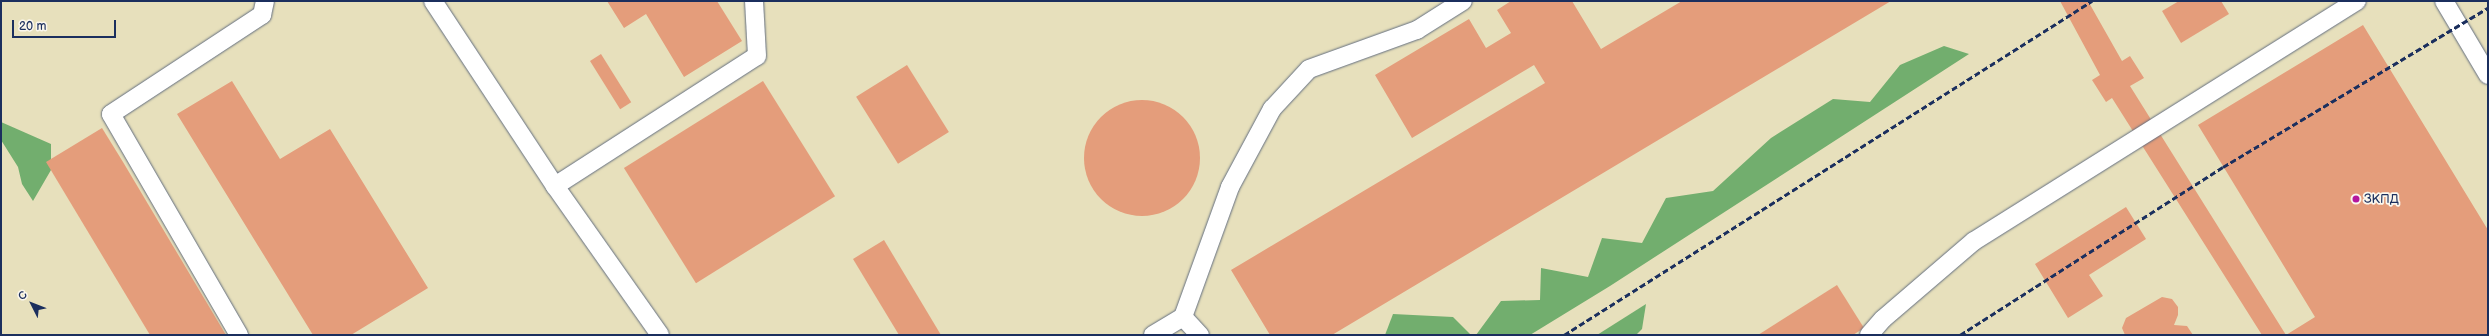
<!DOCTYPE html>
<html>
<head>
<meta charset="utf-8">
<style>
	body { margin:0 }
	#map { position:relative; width:2489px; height:336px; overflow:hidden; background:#e7e0bc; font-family:"Balsamiq Sans",sans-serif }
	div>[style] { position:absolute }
	.forest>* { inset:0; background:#72ae6e }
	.building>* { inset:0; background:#e49d7b; transform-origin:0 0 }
	.round { border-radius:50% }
	.roads { filter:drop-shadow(0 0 1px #626d7f) drop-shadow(0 0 1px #626d7f) }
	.service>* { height:18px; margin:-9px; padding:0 9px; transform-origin:9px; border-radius:9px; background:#fff }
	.rail>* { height:3px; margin-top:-1.5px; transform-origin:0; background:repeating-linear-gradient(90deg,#1b2f5e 0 6px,transparent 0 9px) }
	.dots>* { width:11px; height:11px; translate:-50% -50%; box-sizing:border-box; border:2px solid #fbf7ec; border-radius:50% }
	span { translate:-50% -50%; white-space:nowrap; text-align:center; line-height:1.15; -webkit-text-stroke:3.5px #fbf7ec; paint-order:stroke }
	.poi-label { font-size:13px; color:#1b2f5e }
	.left { translate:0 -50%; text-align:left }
	.frame { position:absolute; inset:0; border:2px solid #1b2f5e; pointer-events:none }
	.north { position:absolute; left:12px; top:284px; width:40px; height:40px; -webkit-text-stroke:3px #fbf7ec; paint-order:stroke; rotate:312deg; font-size:11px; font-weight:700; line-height:16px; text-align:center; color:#1b2f5e }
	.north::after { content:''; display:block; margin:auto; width:14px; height:18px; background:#1b2f5e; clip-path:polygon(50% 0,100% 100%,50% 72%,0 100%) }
	.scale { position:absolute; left:12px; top:20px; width:104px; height:18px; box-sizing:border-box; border:2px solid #1b2f5e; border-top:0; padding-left:5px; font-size:12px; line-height:14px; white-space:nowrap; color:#1b2f5e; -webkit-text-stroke:3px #fbf7ec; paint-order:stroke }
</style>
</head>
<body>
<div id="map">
	<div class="forest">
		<i style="clip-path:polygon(1944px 46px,1969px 54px,1610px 286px,1530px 335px,1476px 335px,1501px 301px,1540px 300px,1541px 268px,1588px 277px,1602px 238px,1642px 243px,1666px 198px,1713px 191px,1771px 138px,1833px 99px,1870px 102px,1900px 65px)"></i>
		<i style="clip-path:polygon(1px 122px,51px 144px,51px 170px,33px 201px,22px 184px,18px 167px,1px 140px)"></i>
		<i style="clip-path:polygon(1646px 304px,1642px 329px,1636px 335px,1597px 335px)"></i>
		<i style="clip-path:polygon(1393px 314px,1453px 317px,1471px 335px,1385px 335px)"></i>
	</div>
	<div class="building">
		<i style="clip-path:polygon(607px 1px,717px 1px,742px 41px,684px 77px,646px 14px,624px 28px)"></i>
		<i style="clip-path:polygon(1511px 1px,1572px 1px,1601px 49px,1682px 1px,1891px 1px,1332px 335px,1270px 335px,1231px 270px,1545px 83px,1534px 65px,1412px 138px,1375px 75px,1469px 19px,1486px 48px,1511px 33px,1497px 10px)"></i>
		<i style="clip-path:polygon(2060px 1px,2088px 1px,2122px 61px,2130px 56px,2144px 78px,2130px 86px,2286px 335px,2315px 317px,2198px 125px,2363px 25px,2488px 230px,2488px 335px,2262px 335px,2112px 98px,2106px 102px,2092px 80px,2100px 75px)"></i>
		<i style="clip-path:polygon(2179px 1px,2221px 1px,2229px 14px,2181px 43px,2162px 11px)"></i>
		<i style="left:601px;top:54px;width:57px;height:13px;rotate:58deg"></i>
		<i style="left:907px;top:65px;width:79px;height:60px;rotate:58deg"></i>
		<i style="clip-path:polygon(232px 81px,280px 159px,330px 129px,428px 288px,351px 335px,313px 335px,177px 114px)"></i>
		<i style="left:763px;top:81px;width:136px;height:164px;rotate:58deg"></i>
		<i class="round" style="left:1084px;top:100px;width:116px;height:116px"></i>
		<i style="clip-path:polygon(102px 128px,123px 162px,226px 335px,150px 335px,46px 162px)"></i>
		<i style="clip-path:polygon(2126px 207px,2146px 239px,2089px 275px,2103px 296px,2068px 318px,2035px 264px)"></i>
		<i style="clip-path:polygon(884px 240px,941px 335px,899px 335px,853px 259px)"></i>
		<i style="clip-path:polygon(1837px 285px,1864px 328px,1853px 335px,1758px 335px)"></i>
		<i style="clip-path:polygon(2162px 297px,2172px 299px,2178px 307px,2178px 315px,2174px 325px,2187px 326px,2193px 335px,2125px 335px,2122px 328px,2126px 318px)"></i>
	</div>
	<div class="roads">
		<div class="service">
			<i style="left:433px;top:1px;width:222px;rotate:56.6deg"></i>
			<i style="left:555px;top:186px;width:182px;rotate:54.8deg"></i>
			<i style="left:2444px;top:1px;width:86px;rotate:59.3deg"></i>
			<i style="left:555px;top:186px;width:240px;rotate:-32.8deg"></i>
			<i style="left:757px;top:56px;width:55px;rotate:-93.1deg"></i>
			<i style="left:1183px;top:317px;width:25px;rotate:47deg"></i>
			<i style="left:239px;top:335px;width:255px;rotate:-120.1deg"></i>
			<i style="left:111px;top:114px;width:181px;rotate:-33.3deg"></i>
			<i style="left:262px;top:15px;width:14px;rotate:-78deg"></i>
			<i style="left:1153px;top:335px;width:35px;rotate:-31deg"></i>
			<i style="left:1183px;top:317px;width:138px;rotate:-70.1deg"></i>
			<i style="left:1230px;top:187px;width:89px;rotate:-61.7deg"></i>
			<i style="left:1272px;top:109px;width:54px;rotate:-47.2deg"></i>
			<i style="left:1309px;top:69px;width:115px;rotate:-19.9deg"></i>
			<i style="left:1417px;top:30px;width:54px;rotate:-32.2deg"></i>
			<i style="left:1869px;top:335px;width:21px;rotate:-49deg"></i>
			<i style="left:1883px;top:319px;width:120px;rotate:-40.6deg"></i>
			<i style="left:1974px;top:241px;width:452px;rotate:-32.1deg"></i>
		</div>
	</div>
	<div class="rail">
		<i style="left:1564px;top:335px;width:625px;rotate:-32.32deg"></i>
		<i style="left:1960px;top:335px;width:312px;rotate:-32.6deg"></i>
		<i style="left:2223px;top:167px;width:309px;rotate:-31deg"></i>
	</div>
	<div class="dots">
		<i style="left:2356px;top:199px;background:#b5179e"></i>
	</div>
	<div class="poi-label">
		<span class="left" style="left:2364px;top:199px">ЗКПД</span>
	</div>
	<div class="frame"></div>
	<div class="north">С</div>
	<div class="scale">20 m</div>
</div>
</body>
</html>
